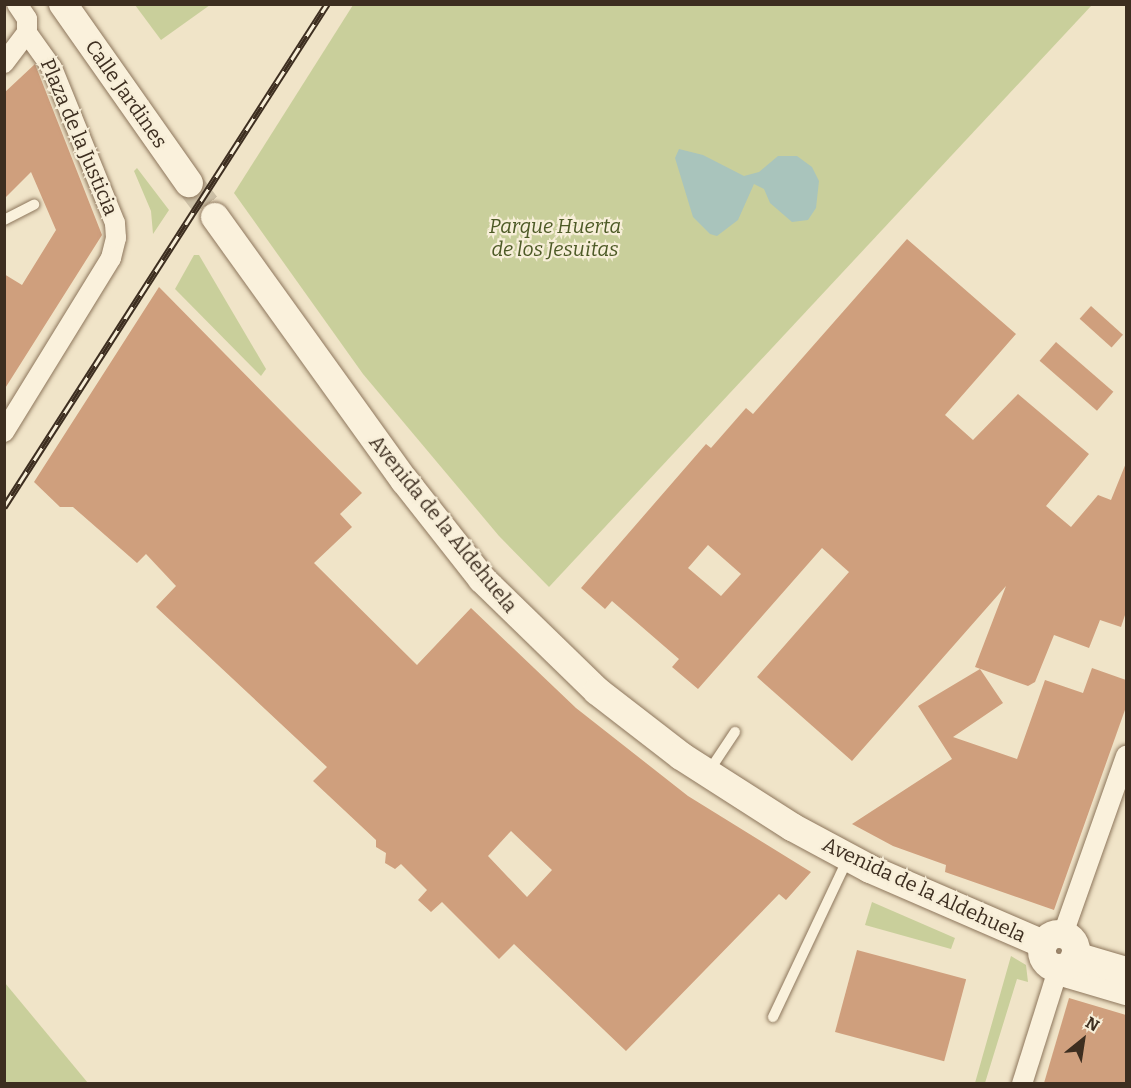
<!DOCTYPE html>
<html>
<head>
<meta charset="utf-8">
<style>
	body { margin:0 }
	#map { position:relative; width:1131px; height:1088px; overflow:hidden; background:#f0e4c8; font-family:Bitter,serif }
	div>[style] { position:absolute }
	.green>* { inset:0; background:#c9cf9b }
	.water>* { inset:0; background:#a9c4bc }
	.building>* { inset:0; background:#cf9f7d; transform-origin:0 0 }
	.secondary-tunnel>* { height:28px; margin-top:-14px; transform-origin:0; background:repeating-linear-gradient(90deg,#ccc0a6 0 28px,transparent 0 42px) }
	.roads { filter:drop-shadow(0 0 2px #8d765c) drop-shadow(0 0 2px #8d765c) }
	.service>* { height:10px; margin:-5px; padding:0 5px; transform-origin:5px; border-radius:5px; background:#faf1dc }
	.minor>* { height:20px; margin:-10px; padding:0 10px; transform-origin:10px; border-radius:10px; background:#faf1dc }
	.secondary>* { height:28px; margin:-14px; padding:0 14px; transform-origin:14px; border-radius:14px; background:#faf1dc }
	.secondary>.ring { margin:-14px; padding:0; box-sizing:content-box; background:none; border:28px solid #faf1dc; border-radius:50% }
	.rail>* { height:7px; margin-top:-3.5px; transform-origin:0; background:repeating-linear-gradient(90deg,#f7eed8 0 14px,#3d2e20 0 28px); box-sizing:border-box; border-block:2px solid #3d2e20 }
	span { translate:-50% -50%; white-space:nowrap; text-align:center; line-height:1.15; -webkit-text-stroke:4.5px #f7eed8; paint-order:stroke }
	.street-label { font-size:20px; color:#3d2e20 }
	.park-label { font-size:20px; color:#4d5a26; font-style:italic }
	.frame { position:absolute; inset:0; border:6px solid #3d2e20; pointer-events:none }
	.north { position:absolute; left:1053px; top:1010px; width:60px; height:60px; -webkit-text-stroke:4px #f7eed8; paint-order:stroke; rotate:30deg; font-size:16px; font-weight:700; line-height:24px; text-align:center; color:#3d2e20 }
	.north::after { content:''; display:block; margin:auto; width:21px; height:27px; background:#3d2e20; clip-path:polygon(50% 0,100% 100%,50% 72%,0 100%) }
</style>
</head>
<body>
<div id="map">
	<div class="green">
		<i style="clip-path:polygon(135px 5px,210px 5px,161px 40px)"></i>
		<i style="clip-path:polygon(353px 5px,1092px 5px,549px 587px,499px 536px,363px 374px,234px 193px)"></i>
		<i style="clip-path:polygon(137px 168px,169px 210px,153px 234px,151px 211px,134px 171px)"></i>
		<i style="clip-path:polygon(194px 255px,199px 255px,266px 369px,261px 376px,175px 289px)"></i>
		<i style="clip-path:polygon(872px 902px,955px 938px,951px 949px,865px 925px)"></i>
		<i style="clip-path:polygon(1011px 956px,1026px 965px,1028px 982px,1017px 979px,985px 1083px,975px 1083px)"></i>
		<i style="clip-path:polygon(4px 983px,5px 983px,88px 1083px,5px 1083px)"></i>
	</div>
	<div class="water">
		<i style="clip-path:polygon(679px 149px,703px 155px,744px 176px,759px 172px,778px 156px,797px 156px,812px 167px,819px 181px,816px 208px,808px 220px,792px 222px,770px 203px,764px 189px,754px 184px,738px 220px,717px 236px,710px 234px,693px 217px,675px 158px)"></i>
	</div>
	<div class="building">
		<i style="clip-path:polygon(35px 64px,102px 235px,4px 390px,4px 274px,22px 285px,56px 230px,31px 172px,4px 199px,4px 93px)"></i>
		<i style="clip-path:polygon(evenodd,907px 239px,1016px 334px,945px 415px,973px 440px,1018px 394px,1089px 454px,1046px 506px,1071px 527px,1098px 495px,1111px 500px,1126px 463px,1126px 612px,1121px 627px,1100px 620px,1089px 648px,1054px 635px,1035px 682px,1028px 686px,975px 667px,1006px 586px,852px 761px,757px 677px,849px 572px,822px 548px,698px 689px,672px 667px,679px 659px,612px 601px,605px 609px,581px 588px,706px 444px,711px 448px,746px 408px,753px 414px,907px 239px,708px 545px,741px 574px,721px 596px,688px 568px,708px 545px)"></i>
		<i style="clip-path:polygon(evenodd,159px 287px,362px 493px,340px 514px,352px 527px,314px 563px,417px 665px,471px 608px,576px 708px,688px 796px,811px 872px,786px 900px,779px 894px,626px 1051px,514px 944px,499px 959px,442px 902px,431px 912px,418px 900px,427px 890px,401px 864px,395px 869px,385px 863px,386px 853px,376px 847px,376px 840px,313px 781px,327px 767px,156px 607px,176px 586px,146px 554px,137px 563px,73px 507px,60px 507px,34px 482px,159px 287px,511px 831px,552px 870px,527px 897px,488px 856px,511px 831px)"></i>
		<i style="left:1091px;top:306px;width:43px;height:17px;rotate:42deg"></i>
		<i style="left:1056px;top:342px;width:76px;height:25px;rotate:41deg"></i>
		<i style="clip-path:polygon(1092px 668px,1126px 680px,1126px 707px,1054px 910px,945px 872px,946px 865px,893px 846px,852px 824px,952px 759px,918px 706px,980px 669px,1003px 703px,953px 737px,1017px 759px,1045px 680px,1083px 693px)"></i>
		<i style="left:857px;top:950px;width:113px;height:85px;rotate:15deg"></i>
		<i style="clip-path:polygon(1069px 998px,1126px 1015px,1126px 1083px,1044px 1083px)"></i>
	</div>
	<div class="secondary-tunnel">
		<i style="left:189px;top:183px;width:43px;rotate:52.6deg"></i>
	</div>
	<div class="roads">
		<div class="service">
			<i style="left:4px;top:220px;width:34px;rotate:-27deg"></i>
			<i style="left:709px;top:771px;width:47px;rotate:-56.3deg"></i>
			<i style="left:773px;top:1017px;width:176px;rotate:-64.7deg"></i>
		</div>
		<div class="minor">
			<i style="left:17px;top:4px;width:18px;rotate:56deg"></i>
			<i style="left:27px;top:19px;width:14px;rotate:90deg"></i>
			<i style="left:4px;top:63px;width:38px;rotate:-53deg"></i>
			<i style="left:4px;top:432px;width:204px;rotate:-58.4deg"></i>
			<i style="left:111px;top:258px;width:21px;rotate:-76deg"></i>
			<i style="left:116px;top:238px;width:15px;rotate:-94deg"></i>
			<i style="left:115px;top:223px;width:167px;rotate:-112.1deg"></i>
			<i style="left:52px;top:68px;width:43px;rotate:-125.5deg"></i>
			<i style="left:1063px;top:934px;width:189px;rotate:-70.5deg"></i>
			<i style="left:1054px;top:974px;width:75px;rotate:16.3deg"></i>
			<i style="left:1022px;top:1084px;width:123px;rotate:-72.5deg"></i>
		</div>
		<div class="secondary">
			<i style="left:63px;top:4px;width:219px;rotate:54.9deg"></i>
			<i style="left:215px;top:217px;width:325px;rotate:54.3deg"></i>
			<i style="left:405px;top:481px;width:125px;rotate:51.8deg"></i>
			<i style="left:482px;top:579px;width:161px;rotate:44.2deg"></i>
			<i style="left:597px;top:691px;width:106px;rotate:37.7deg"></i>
			<i style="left:681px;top:756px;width:132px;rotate:32.6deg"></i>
			<i style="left:792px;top:827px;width:89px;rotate:28.3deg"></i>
			<i style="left:870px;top:869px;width:189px;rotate:23.4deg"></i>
			<i class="ring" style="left:1042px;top:934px;width:6px;height:6px"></i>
			<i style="left:1075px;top:956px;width:53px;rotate:16.4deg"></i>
		</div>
	</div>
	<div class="rail">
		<i style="left:4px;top:507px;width:598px;rotate:-57.29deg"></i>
	</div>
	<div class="street-label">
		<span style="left:126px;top:94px;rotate:55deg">Calle Jardines</span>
		<span style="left:79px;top:137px;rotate:67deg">Plaza de la Justicia</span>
		<span style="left:443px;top:524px;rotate:51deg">Avenida de la Aldehuela</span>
		<span style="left:924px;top:890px;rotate:25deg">Avenida de la Aldehuela</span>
	</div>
	<div class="park-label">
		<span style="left:555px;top:238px">Parque Huerta<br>de los Jesuitas</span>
	</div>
	<div class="frame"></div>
	<div class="north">N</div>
</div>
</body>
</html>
